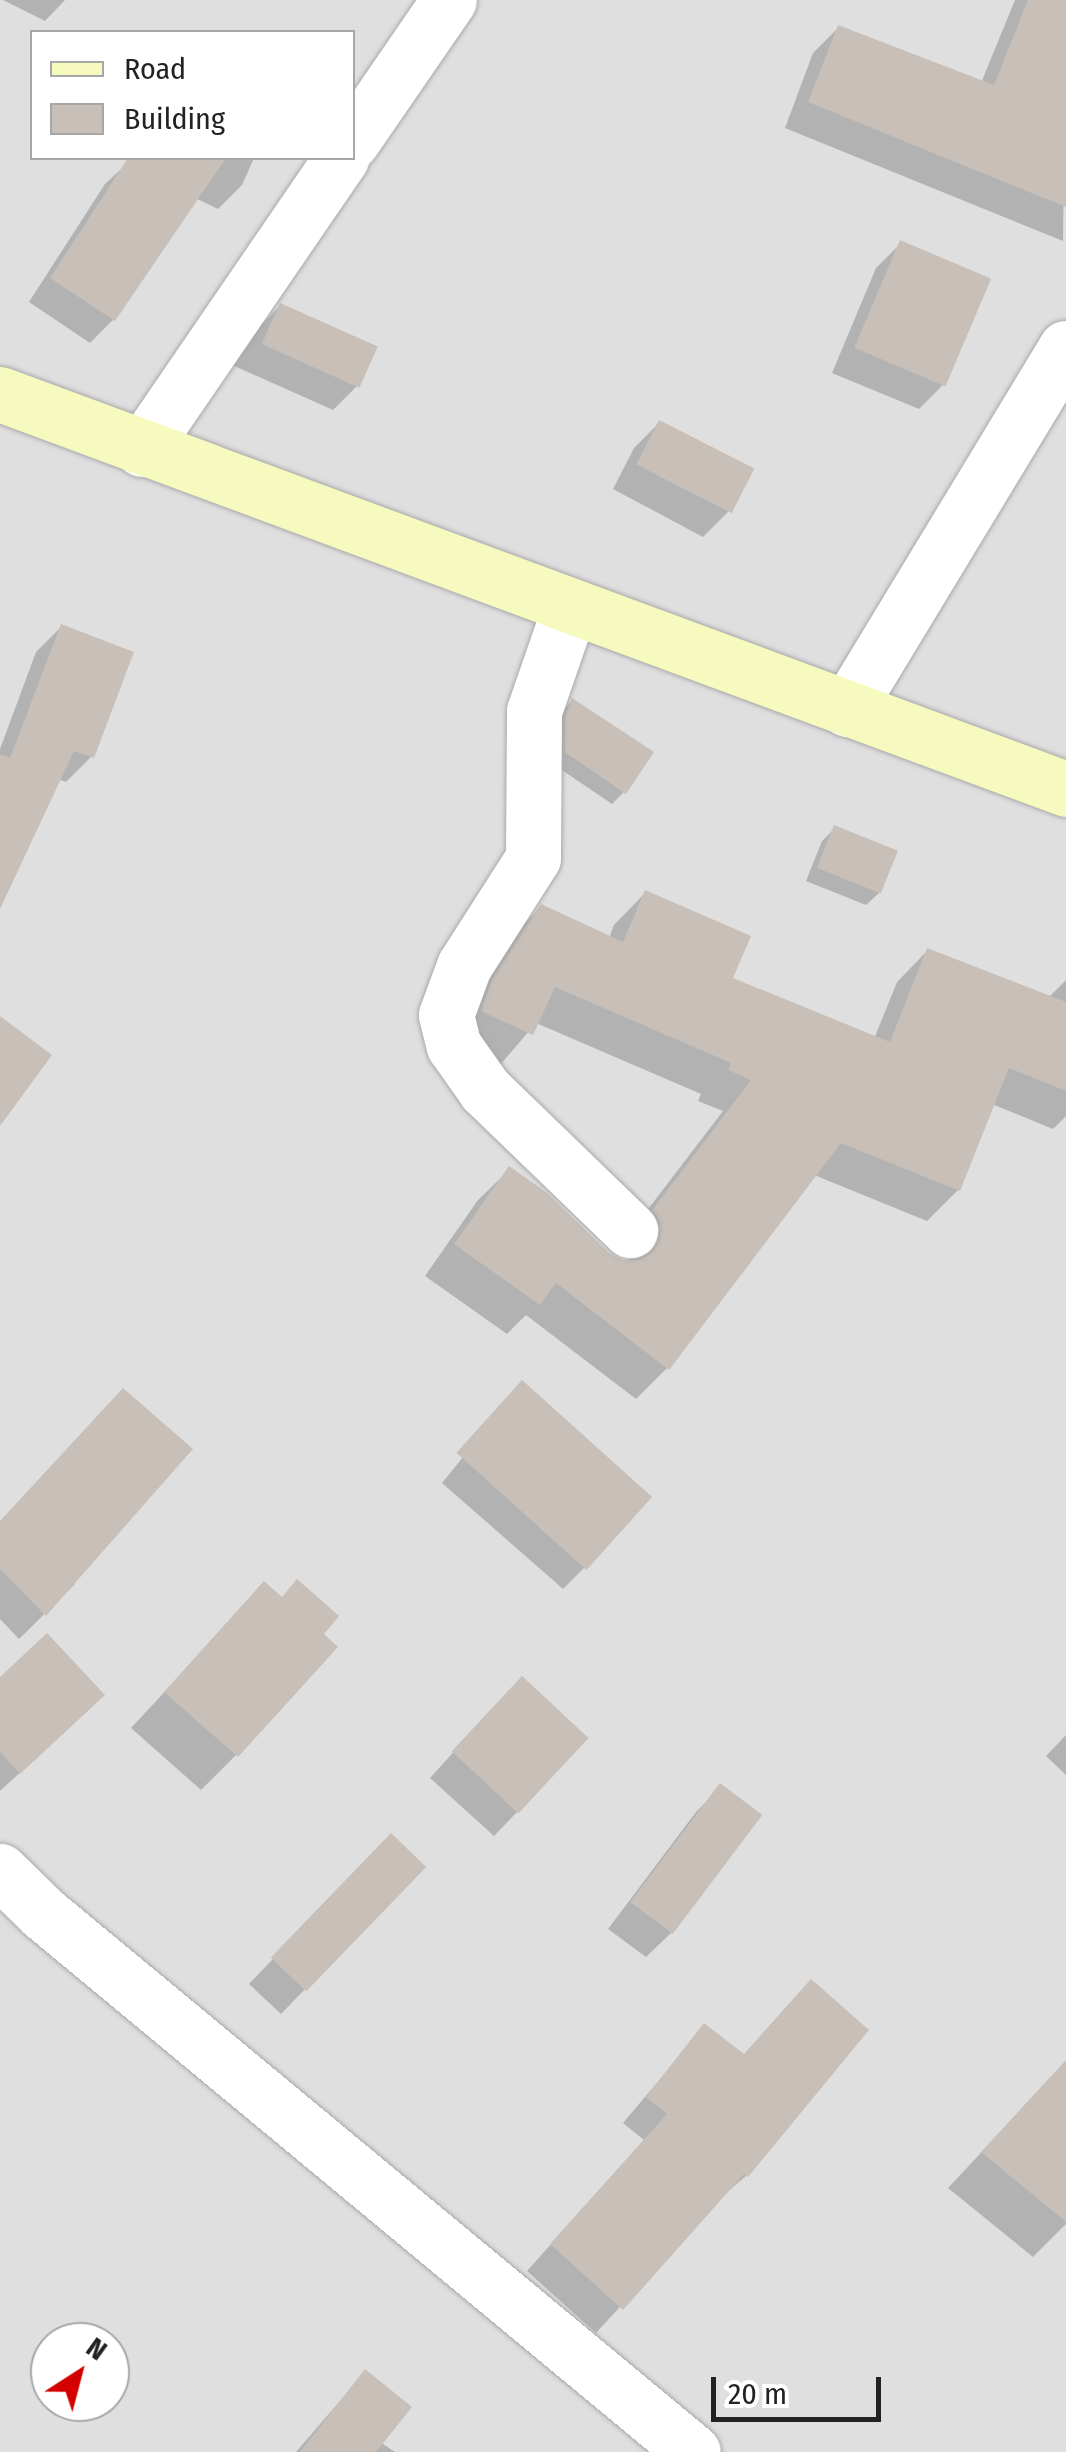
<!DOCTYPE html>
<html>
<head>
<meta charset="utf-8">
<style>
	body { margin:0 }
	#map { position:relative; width:1066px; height:2452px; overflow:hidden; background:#f2efe9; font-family:"Fira Sans Condensed",sans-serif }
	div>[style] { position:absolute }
	.residential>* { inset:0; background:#e0dfdf }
	.shadow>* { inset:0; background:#0003 }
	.building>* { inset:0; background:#c7bfb8; transform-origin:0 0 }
	.roads { filter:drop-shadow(0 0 2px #a9a9a9) drop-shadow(0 0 2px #a9a9a9) }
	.minor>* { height:55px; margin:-27.5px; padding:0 27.5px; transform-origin:27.5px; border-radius:27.5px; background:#fff }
	.secondary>* { height:55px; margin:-27.5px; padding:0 27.5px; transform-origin:27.5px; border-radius:27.5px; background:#f7fabf }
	span { translate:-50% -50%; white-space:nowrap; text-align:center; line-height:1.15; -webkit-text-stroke:8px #fff; paint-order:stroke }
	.legend { position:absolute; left:30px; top:30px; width:325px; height:130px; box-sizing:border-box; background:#fff; border:2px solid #a7a7a7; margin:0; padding:12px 18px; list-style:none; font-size:30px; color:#222 }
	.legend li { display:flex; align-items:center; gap:20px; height:50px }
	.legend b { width:50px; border:2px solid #a7a7a7 }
	.north { position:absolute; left:30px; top:2322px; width:100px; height:100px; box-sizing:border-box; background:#fff; border:2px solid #a7a7a7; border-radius:50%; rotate:36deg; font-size:28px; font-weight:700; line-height:40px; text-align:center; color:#222 }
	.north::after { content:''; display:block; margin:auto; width:35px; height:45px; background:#d40000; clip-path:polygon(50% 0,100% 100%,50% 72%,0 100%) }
	.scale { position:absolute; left:711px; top:2377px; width:170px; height:45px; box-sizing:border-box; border:5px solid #222; border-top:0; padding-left:12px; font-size:30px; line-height:35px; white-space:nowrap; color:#222; -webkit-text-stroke:8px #fff; paint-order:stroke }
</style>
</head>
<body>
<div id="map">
	<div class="residential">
		<i style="clip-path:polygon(evenodd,0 0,1066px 0,1066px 2452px,0 2452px,0 0,32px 32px,352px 32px,352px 158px,32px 158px,32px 32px,0 0,50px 2342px,110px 2342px,110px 2402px,50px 2402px,50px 2342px)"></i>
	</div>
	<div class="shadow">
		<i style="clip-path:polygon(3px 0,65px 0,45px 21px)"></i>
		<i style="clip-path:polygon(1015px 0,1066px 0,1063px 241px,785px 128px,813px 53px,838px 28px,981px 83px)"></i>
		<i style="clip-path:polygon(133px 158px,254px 158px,242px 185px,218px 209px,195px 198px,113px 320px,90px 343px,29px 302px,105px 184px)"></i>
		<i style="clip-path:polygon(901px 243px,944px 384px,919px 409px,832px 373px,876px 268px)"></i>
		<i style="clip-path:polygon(280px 306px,358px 385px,333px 410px,232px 365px,255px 331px)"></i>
		<i style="clip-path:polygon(659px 423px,728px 512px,703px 537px,613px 489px,634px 448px)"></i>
		<i style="clip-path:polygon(61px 627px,91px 757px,66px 782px,58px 779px,0 892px,0 749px,36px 652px)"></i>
		<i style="clip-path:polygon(572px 701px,624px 792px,612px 804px,553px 764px,560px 713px)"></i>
		<i style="clip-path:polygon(835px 828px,879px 893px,866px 905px,806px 881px,822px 841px)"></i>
		<i style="clip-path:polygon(645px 893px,730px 980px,874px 1039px,897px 982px,928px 950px,1048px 998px,1066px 980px,1066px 1116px,1053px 1129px,992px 1104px,958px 1190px,927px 1221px,814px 1175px,667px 1368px,636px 1399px,526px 1315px,507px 1334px,425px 1276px,478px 1200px,510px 1169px,608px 1255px,630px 1263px,623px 1242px,723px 1111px,698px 1101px,701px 1094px,536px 1023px,500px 1065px,451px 1042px,510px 938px,541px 907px,609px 938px,614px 925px)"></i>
		<i style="clip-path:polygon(523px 1383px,586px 1566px,563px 1589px,442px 1483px)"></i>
		<i style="clip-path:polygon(0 1524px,75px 1584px,19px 1639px,0 1619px)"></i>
		<i style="clip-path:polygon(265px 1584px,320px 1634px,236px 1755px,201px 1790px,131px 1728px)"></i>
		<i style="clip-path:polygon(0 1681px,77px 1720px,0 1791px)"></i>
		<i style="clip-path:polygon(497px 1704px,518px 1811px,494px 1836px,430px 1778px)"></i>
		<i style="clip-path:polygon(1066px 1735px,1066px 1775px,1046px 1756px)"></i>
		<i style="clip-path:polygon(721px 1787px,671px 1933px,646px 1957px,608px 1929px,696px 1812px)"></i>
		<i style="clip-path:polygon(366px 1862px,423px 1867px,281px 2014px,249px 1984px)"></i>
		<i style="clip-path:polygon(705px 2026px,742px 2056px,865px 2030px,746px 2176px,719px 2199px,596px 2333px,527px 2271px,644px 2140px,623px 2123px)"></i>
		<i style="clip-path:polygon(1066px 2062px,1066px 2224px,1033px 2257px,948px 2188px)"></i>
		<i style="clip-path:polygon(365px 2372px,380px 2442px,395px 2452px,296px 2452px)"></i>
	</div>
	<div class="building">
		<i style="clip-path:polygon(1028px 0,1066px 0,1066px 207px,808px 102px,838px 25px,994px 85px)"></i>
		<i style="clip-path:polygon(128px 158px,226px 158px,115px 321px,50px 278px)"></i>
		<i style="left:900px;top:240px;width:99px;height:117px;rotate:23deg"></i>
		<i style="left:280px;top:303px;width:107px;height:45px;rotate:24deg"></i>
		<i style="left:659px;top:420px;width:107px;height:50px;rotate:27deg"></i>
		<i style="clip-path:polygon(61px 624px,134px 652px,94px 758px,74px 751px,0 909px,0 754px,10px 758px)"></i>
		<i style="clip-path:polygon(572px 698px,654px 752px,626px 794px,565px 752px,565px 716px)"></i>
		<i style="left:834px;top:825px;width:69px;height:46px;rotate:22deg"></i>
		<i style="clip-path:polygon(645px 890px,751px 936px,733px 978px,890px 1042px,927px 948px,1066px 1002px,1066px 1091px,1009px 1068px,960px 1191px,841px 1143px,669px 1370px,556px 1283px,540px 1305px,454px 1244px,509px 1166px,547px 1193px,609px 1253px,623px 1260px,640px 1260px,652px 1252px,660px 1238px,660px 1222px,653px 1209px,751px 1080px,728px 1070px,731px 1063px,555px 987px,533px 1035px,481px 1011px,492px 980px,541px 904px,623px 942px)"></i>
		<i style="clip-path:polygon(0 1016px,52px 1055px,0 1126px)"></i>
		<i style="left:522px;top:1380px;width:175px;height:98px;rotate:42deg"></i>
		<i style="clip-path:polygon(123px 1388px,193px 1449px,46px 1616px,0 1569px,0 1521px)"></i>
		<i style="clip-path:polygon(297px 1579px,339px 1616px,324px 1634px,338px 1647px,238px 1757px,164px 1692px,264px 1581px,282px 1597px)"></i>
		<i style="clip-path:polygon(47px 1633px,105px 1695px,20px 1774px,0 1752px,0 1677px)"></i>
		<i style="left:522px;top:1676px;width:91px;height:103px;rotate:43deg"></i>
		<i style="left:720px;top:1783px;width:53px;height:149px;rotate:37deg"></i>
		<i style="left:391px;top:1833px;width:49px;height:173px;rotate:44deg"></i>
		<i style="clip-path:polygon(811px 1979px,869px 2030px,748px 2177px,744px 2174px,623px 2310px,550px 2244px,667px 2114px,646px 2097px,704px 2023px,744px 2054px)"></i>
		<i style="clip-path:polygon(1066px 2060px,1066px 2222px,981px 2152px)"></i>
		<i style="clip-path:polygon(365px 2369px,412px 2407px,376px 2452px,300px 2452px)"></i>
	</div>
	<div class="roads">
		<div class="minor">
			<i style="left:352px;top:141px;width:171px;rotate:-55.5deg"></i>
			<i style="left:142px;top:449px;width:353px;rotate:-55.6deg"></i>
			<i style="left:570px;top:607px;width:110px;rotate:109.1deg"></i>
			<i style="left:534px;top:711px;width:147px;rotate:90.4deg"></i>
			<i style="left:533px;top:858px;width:128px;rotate:122.6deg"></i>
			<i style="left:464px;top:966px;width:52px;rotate:110.2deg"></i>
			<i style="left:446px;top:1015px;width:32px;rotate:76deg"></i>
			<i style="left:454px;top:1046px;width:54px;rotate:54.8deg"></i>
			<i style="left:485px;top:1090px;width:202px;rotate:44deg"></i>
			<i style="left:847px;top:709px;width:422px;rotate:-58.8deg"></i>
			<i style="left:0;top:1871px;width:60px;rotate:44.3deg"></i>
			<i style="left:43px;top:1913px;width:844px;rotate:39.67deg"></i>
		</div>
		<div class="secondary">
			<i style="left:0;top:394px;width:1137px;rotate:20.33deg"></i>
		</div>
	</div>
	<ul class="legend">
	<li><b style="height:12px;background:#f7fabf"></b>Road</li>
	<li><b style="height:28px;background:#c7bfb8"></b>Building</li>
	</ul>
	<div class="north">N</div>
	<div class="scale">20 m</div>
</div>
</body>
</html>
